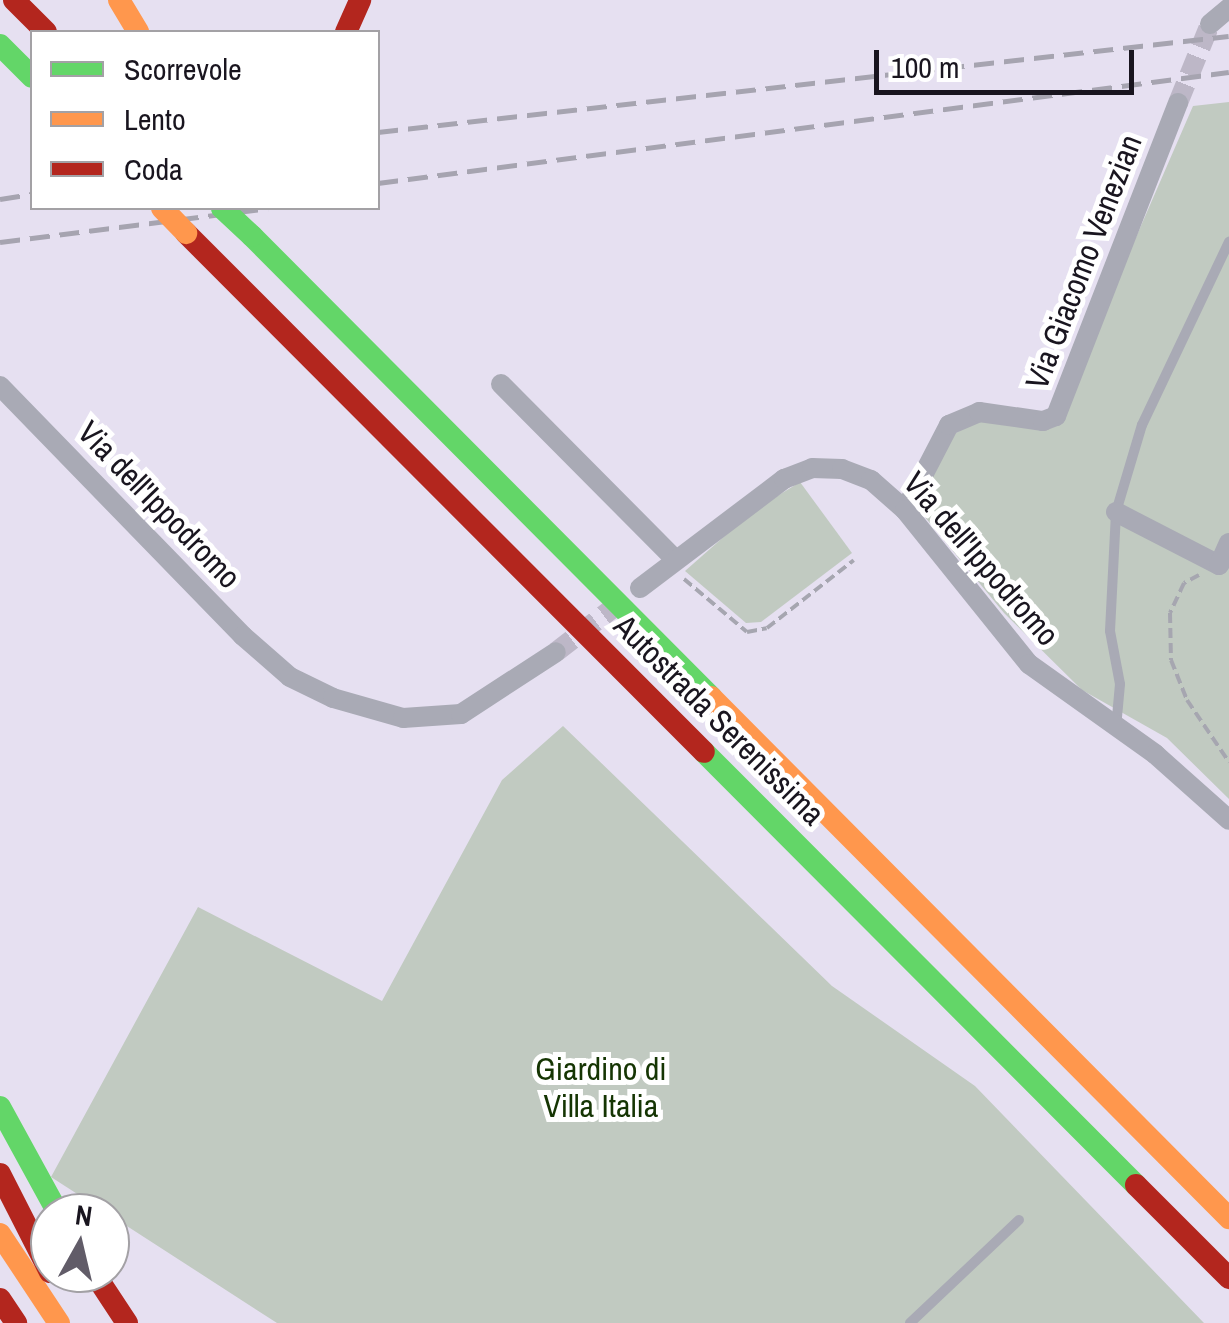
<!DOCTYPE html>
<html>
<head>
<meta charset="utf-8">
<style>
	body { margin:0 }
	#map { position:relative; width:1229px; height:1323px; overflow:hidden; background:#e6e0f1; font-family:"Archivo Narrow",sans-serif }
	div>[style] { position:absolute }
	.green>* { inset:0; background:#c1cac1 }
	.street-tunnel>* { height:20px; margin-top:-10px; transform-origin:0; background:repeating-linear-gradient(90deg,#bdb7c7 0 20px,transparent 0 30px) }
	.path>* { height:4px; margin-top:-2px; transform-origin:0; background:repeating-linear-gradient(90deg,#a6a6b0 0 10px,transparent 0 15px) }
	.lane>* { height:10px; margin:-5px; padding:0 5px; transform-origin:5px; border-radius:5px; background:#a9aab5 }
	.street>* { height:20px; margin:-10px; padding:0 10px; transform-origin:10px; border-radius:10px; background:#a9aab5 }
	.fast>* { height:22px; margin:-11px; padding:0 11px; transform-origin:11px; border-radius:11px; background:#63d668 }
	.slow>* { height:22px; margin:-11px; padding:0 11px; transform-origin:11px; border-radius:11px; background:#ff974d }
	.jam>* { height:22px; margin:-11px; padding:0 11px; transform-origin:11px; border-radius:11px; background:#b3261e }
	.rail>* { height:5px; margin-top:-2.5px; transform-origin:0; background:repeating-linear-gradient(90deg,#a6a4b0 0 20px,transparent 0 30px) }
	.fast-bridge>* { height:22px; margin:-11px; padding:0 11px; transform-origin:11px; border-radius:11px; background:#63d668 }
	.slow-bridge>* { height:22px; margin:-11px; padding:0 11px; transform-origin:11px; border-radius:11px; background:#ff974d }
	span { translate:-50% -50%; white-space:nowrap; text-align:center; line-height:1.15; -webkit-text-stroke:10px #fff; paint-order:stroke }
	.street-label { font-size:32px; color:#19151f }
	.park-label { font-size:32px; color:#153503 }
	.legend { position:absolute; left:30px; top:30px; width:350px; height:180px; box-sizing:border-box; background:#fff; border:2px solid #a3a1a5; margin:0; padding:12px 18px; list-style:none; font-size:30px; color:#19151f }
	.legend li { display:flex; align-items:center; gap:20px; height:50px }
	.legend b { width:50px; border:2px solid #a3a1a5 }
	.north { position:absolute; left:30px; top:1193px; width:100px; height:100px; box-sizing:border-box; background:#fff; border:2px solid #a3a1a5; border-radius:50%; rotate:8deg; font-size:28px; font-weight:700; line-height:40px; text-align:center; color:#19151f }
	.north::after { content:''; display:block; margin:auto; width:35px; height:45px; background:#615c68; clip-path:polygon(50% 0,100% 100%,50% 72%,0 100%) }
	.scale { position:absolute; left:874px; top:50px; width:260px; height:45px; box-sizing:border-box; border:5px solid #19151f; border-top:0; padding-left:12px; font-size:30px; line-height:35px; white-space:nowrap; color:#19151f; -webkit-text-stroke:8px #fff; paint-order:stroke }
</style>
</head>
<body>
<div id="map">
	<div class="green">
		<i style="clip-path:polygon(1229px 102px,1229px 799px,1167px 738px,1082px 690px,1004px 613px,915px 505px,954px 434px,980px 420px,1041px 427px,1117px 281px,1193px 106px)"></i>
		<i style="clip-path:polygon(800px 482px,852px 553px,761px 622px,746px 623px,685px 571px,753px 511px)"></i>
		<i style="clip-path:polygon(563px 726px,832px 986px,975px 1086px,1204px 1323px,277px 1323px,51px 1177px,198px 907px,382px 1001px,502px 780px)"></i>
	</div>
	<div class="street-tunnel">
		<i style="left:1178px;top:103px;width:85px;rotate:-67.9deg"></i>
		<i style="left:556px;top:652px;width:83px;rotate:-37.7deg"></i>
	</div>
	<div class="path">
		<i style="left:1199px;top:575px;width:17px;rotate:152deg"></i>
		<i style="left:1184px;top:583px;width:33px;rotate:115deg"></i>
		<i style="left:1170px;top:613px;width:47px;rotate:88.8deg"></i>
		<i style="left:1171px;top:660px;width:43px;rotate:68.2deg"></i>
		<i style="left:1187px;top:700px;width:75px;rotate:55.9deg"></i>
		<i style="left:684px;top:579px;width:82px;rotate:40.1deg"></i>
		<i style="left:747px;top:632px;width:20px;rotate:-11deg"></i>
		<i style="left:767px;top:628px;width:110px;rotate:-38deg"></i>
	</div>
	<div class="lane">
		<i style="left:1116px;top:728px;width:44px;rotate:-84.8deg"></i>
		<i style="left:1120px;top:684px;width:54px;rotate:-100.7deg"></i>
		<i style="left:1110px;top:631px;width:119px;rotate:-87.1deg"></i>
		<i style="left:1116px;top:512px;width:91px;rotate:-73.4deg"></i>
		<i style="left:1142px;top:425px;width:203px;rotate:-64.6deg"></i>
		<i style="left:910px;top:1323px;width:150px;rotate:-43.4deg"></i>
	</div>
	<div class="street">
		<i style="left:1210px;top:24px;width:25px;rotate:-40deg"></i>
		<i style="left:501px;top:384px;width:248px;rotate:45.2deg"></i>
		<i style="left:0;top:386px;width:349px;rotate:45.8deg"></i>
		<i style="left:243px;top:636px;width:62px;rotate:41.1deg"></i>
		<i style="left:290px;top:677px;width:48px;rotate:26deg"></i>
		<i style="left:333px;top:698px;width:73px;rotate:15.9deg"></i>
		<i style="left:403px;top:718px;width:58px;rotate:-3.9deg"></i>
		<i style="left:461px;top:714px;width:113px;rotate:-33.1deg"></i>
		<i style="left:905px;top:510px;width:96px;rotate:-62.6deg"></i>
		<i style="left:949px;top:425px;width:33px;rotate:-23deg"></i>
		<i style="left:979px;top:412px;width:65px;rotate:8deg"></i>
		<i style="left:1043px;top:421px;width:14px;rotate:-21deg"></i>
		<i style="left:1056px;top:416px;width:336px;rotate:-68.7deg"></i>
		<i style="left:1116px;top:512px;width:116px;rotate:27.2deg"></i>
		<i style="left:1219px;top:565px;width:24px;rotate:-66deg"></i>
		<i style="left:640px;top:588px;width:181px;rotate:-37.1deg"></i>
		<i style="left:784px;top:479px;width:30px;rotate:-21deg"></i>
		<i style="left:812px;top:468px;width:30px;rotate:2deg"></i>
		<i style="left:842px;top:469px;width:31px;rotate:21deg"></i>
		<i style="left:871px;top:480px;width:45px;rotate:41.4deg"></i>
		<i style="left:905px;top:510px;width:198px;rotate:51.2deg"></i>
		<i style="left:1029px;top:664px;width:155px;rotate:35.5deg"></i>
		<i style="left:1155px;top:754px;width:99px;rotate:41.7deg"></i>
	</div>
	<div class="fast">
		<i style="left:0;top:45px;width:45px;rotate:45deg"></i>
		<i style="left:252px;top:236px;width:651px;rotate:45.12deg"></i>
		<i style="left:704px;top:752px;width:612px;rotate:45.07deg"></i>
		<i style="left:0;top:1107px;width:121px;rotate:61.3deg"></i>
	</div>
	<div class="slow">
		<i style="left:119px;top:0;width:37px;rotate:59deg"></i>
		<i style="left:711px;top:697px;width:735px;rotate:45.17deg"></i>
		<i style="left:0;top:1234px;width:107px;rotate:56.5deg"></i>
	</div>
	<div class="jam">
		<i style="left:14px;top:0;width:45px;rotate:45deg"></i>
		<i style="left:346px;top:32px;width:35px;rotate:-66deg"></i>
		<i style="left:186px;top:233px;width:733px;rotate:45.06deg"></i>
		<i style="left:0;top:1174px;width:110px;rotate:63deg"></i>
		<i style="left:1136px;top:1185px;width:132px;rotate:45deg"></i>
		<i style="left:94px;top:1273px;width:60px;rotate:56.6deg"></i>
		<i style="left:0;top:1299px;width:29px;rotate:56deg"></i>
	</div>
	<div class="rail">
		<i style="left:378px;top:132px;width:856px;rotate:-6.44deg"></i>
		<i style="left:378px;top:183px;width:858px;rotate:-7.43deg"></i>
		<i style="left:0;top:199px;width:32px;rotate:-9deg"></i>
		<i style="left:0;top:242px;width:270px;rotate:-7.2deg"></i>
	</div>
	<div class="fast-bridge">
		<i style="left:222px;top:208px;width:41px;rotate:43deg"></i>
	</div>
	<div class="slow-bridge">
		<i style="left:162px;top:208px;width:35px;rotate:46deg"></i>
	</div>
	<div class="street-label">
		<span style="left:1084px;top:262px;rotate:-69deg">Via Giacomo Venezian</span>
		<span style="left:159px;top:505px;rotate:46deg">Via dell'Ippodromo</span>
		<span style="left:981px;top:559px;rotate:49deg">Via dell'Ippodromo</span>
		<span style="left:719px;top:720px;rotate:45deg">Autostrada Serenissima</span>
	</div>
	<div class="park-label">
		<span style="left:601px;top:1088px">Giardino di<br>Villa Italia</span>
	</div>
	<ul class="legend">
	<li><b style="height:12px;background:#63d668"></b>Scorrevole</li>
	<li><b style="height:12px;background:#ff974d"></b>Lento</li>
	<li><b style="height:12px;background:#b3261e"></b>Coda</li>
	</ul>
	<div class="north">N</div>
	<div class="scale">100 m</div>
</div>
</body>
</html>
